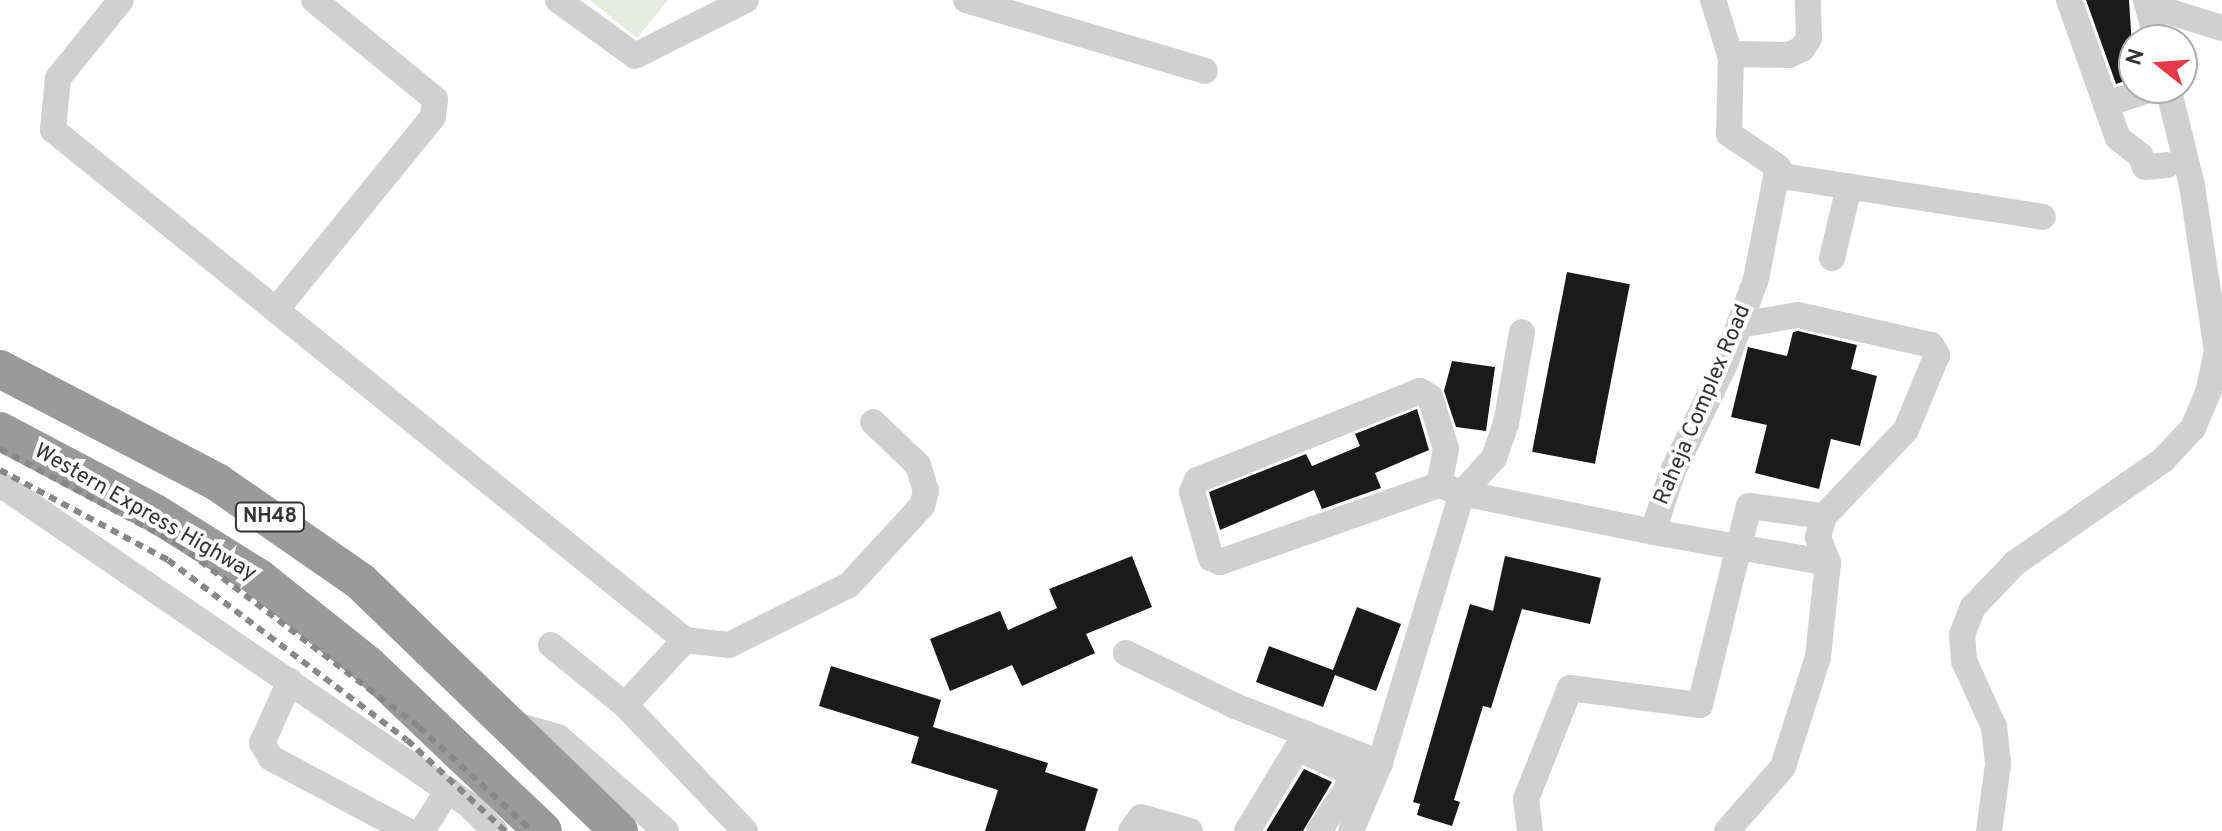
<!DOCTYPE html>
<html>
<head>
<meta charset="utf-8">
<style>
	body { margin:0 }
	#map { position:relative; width:2222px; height:831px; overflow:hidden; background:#fff; font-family:Overpass,sans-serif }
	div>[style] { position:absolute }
	.green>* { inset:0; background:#e6ecdf }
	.building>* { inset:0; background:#1a1a1a; transform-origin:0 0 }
	.minor>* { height:26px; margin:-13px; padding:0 13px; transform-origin:13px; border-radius:13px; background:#d0d0d0 }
	.highway>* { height:38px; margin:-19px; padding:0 19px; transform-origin:19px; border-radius:19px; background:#9a9a9a }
	.rail>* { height:6px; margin-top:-3px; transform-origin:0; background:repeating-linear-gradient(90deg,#888 0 8px,transparent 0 14px) }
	span { translate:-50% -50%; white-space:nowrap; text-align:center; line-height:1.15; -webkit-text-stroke:8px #fff; paint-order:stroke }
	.shield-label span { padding:2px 6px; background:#fff; border:2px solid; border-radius:6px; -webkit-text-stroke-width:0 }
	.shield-label { font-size:20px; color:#333; font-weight:700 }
	.street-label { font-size:22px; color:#333 }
	.north { position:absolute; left:2118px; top:24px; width:80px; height:80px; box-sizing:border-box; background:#fff; border:2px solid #adadad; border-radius:50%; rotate:287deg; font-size:22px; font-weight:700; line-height:32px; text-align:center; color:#333 }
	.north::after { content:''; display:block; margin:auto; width:28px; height:36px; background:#e63946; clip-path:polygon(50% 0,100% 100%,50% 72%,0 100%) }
</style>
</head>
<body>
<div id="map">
	<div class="green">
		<i style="clip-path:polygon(590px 0,668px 0,637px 38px)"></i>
	</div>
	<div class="building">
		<i style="clip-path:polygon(2086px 0,2129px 0,2134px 78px,2116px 84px)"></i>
		<i style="left:1567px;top:272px;width:64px;height:183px;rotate:11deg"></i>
		<i style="clip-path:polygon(1798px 331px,1857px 345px,1851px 369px,1877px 376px,1860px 446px,1831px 439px,1819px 489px,1755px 473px,1767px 425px,1731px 417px,1748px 347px,1787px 356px,1793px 332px)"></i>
		<i style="clip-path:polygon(1452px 361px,1495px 367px,1486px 431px,1456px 427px,1444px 391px)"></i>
		<i style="clip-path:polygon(1417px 409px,1429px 450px,1375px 473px,1381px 488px,1322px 509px,1314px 490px,1220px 530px,1209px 492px,1306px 454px,1312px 466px,1360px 446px,1355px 434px)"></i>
		<i style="clip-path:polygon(1132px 556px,1152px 607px,1086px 634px,1095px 653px,1022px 686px,1012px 665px,950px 691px,930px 639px,1000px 611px,1008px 630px,1057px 608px,1049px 589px)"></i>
		<i style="clip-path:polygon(1505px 556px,1601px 578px,1590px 624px,1522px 609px,1491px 708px,1483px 706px,1454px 800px,1460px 802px,1452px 826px,1417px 815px,1420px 804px,1413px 802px,1470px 604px,1493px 611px)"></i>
		<i style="clip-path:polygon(1357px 607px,1401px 624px,1376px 691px,1335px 675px,1323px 707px,1256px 682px,1269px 646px,1333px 670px)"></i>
		<i style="clip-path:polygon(831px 666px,941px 700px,933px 727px,1048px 763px,1045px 772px,1098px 789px,1085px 831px,985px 831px,998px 790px,911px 763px,919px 737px,819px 706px)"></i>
		<i style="clip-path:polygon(1304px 769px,1332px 782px,1303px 831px,1266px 831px)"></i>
	</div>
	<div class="minor">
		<i style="left:121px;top:0;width:100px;rotate:128.9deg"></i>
		<i style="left:58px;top:78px;width:52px;rotate:95.5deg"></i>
		<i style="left:53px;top:130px;width:812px;rotate:38.9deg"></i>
		<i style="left:558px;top:0;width:95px;rotate:36deg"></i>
		<i style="left:635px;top:56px;width:124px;rotate:-26.8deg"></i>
		<i style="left:966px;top:0;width:249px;rotate:16.5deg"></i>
		<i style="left:2069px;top:0;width:146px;rotate:70.5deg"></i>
		<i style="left:2118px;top:138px;width:28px;rotate:38deg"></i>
		<i style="left:2140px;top:155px;width:13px;rotate:67deg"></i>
		<i style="left:2145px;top:167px;width:22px;rotate:-5deg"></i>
		<i style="left:2146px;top:0;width:41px;rotate:74.6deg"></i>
		<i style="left:2148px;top:5px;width:77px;rotate:17.3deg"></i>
		<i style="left:1730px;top:54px;width:59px;rotate:1deg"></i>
		<i style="left:1789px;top:55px;width:14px;rotate:-25deg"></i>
		<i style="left:1802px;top:49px;width:13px;rotate:-58deg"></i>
		<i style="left:1809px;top:38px;width:38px;rotate:-92deg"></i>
		<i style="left:2106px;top:104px;width:52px;rotate:-18.1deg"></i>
		<i style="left:1776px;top:175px;width:270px;rotate:8.9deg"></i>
		<i style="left:1832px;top:258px;width:73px;rotate:-76.5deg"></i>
		<i style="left:276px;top:310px;width:249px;rotate:-50.9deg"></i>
		<i style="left:433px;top:117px;width:18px;rotate:-84deg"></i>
		<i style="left:435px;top:99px;width:156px;rotate:-140.7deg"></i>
		<i style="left:1739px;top:325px;width:60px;rotate:-9.6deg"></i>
		<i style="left:1798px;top:315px;width:136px;rotate:12.7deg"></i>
		<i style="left:1931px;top:345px;width:12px;rotate:59deg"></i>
		<i style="left:1937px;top:355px;width:81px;rotate:112.5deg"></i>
		<i style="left:1906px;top:430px;width:119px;rotate:133.6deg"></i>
		<i style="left:1824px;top:516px;width:22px;rotate:106deg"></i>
		<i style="left:1818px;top:537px;width:28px;rotate:69deg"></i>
		<i style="left:0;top:484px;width:568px;rotate:34.39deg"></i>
		<i style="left:469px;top:805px;width:37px;rotate:45deg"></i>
		<i style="left:1439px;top:485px;width:37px;rotate:-79deg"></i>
		<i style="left:1446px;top:449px;width:54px;rotate:-107.1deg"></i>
		<i style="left:1430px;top:397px;width:12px;rotate:-149deg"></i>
		<i style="left:1420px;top:391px;width:240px;rotate:158.2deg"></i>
		<i style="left:1197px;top:480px;width:13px;rotate:113deg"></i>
		<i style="left:1192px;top:492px;width:69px;rotate:73.9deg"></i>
		<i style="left:1211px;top:558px;width:10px;rotate:24deg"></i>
		<i style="left:1220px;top:562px;width:232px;rotate:-19.4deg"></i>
		<i style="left:1439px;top:485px;width:24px;rotate:19deg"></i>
		<i style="left:1462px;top:493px;width:47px;rotate:-47.6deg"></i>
		<i style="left:1494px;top:458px;width:36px;rotate:-71deg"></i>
		<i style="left:1506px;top:424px;width:93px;rotate:-80.1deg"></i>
		<i style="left:1653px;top:532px;width:178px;rotate:10deg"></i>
		<i style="left:1828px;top:563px;width:95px;rotate:96.1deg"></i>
		<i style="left:1818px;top:657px;width:115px;rotate:107.7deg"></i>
		<i style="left:1783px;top:767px;width:85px;rotate:131.2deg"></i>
		<i style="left:551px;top:645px;width:95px;rotate:39deg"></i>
		<i style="left:625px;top:705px;width:174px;rotate:46.4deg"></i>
		<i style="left:1126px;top:653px;width:121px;rotate:25.9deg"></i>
		<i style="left:1235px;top:706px;width:156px;rotate:21.5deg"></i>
		<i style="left:290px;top:681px;width:68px;rotate:114.3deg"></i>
		<i style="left:262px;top:743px;width:17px;rotate:59deg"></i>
		<i style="left:271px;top:758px;width:155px;rotate:28.1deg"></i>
		<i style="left:625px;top:705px;width:88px;rotate:-47.3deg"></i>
		<i style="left:685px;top:640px;width:44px;rotate:6.5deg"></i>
		<i style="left:729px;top:645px;width:134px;rotate:-26.6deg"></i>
		<i style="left:849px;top:585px;width:108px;rotate:-47.3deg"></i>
		<i style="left:922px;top:506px;width:16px;rotate:-75deg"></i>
		<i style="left:926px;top:491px;width:27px;rotate:-107deg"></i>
		<i style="left:918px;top:465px;width:62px;rotate:-136.3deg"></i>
		<i style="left:512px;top:724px;width:48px;rotate:15.8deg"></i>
		<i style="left:558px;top:737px;width:143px;rotate:41deg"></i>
		<i style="left:1298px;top:748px;width:58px;rotate:25.7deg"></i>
		<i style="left:1350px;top:773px;width:11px;rotate:90deg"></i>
		<i style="left:1350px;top:784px;width:56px;rotate:123.4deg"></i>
		<i style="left:422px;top:831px;width:49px;rotate:-57.6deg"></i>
		<i style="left:1131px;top:831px;width:17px;rotate:-54deg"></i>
		<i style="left:1141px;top:817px;width:51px;rotate:15.9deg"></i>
		<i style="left:1247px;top:831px;width:114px;rotate:-58.7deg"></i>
		<i style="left:1351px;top:831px;width:74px;rotate:-66.9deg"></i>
		<i style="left:1380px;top:763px;width:282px;rotate:-73.1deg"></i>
		<i style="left:1462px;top:493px;width:195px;rotate:11.5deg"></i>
		<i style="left:1653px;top:532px;width:62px;rotate:-72.1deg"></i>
		<i style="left:1672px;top:473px;width:121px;rotate:-64.1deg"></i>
		<i style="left:1725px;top:364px;width:90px;rotate:-70deg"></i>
		<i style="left:1756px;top:279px;width:114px;rotate:-78.9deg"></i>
		<i style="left:1778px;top:167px;width:59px;rotate:-146deg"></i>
		<i style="left:1729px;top:134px;width:76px;rotate:-88.5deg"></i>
		<i style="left:1731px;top:58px;width:61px;rotate:-107.2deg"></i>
		<i style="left:1530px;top:831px;width:32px;rotate:-97deg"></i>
		<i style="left:1526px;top:799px;width:119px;rotate:-68.4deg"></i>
		<i style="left:1570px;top:688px;width:131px;rotate:7.5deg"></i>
		<i style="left:1700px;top:705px;width:205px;rotate:-76.2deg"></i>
		<i style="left:1749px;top:506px;width:76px;rotate:7.6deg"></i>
		<i style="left:1989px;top:831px;width:68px;rotate:-82.3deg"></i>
		<i style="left:1998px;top:764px;width:37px;rotate:-96deg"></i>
		<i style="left:1994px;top:727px;width:72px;rotate:-114.4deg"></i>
		<i style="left:1964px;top:661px;width:26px;rotate:-94deg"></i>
		<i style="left:1962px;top:635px;width:30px;rotate:-69deg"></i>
		<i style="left:1973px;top:607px;width:61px;rotate:-46.3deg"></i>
		<i style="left:2015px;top:563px;width:180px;rotate:-34.8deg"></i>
		<i style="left:2163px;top:460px;width:44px;rotate:-46.8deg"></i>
		<i style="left:2193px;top:428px;width:38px;rotate:-67deg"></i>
		<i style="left:2208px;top:393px;width:43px;rotate:-77.9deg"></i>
		<i style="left:2217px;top:351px;width:168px;rotate:-98.6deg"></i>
		<i style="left:2192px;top:185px;width:100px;rotate:-103.9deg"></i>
	</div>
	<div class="highway">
		<i style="left:0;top:369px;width:245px;rotate:27.5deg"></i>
		<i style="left:217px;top:482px;width:174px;rotate:34.7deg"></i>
		<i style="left:360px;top:581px;width:360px;rotate:44deg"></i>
		<i style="left:0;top:431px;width:175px;rotate:27.9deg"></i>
		<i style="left:155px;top:513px;width:123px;rotate:32deg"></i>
		<i style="left:259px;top:578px;width:139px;rotate:38.6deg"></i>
		<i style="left:368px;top:665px;width:241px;rotate:43.5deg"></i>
	</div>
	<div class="rail">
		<i style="left:0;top:449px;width:202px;rotate:28.1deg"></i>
		<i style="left:178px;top:544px;width:303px;rotate:37.2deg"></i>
		<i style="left:419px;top:727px;width:154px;rotate:42.6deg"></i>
		<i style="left:0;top:470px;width:191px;rotate:28.2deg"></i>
		<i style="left:168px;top:560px;width:299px;rotate:37deg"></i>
		<i style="left:407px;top:740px;width:134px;rotate:42.9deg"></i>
	</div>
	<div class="shield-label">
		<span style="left:270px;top:517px">NH48</span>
	</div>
	<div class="street-label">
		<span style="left:1703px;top:405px;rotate:-67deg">Raheja Complex Road</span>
		<span style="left:145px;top:513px;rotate:30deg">Western Express Highway</span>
	</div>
	<div class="north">N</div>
</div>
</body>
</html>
